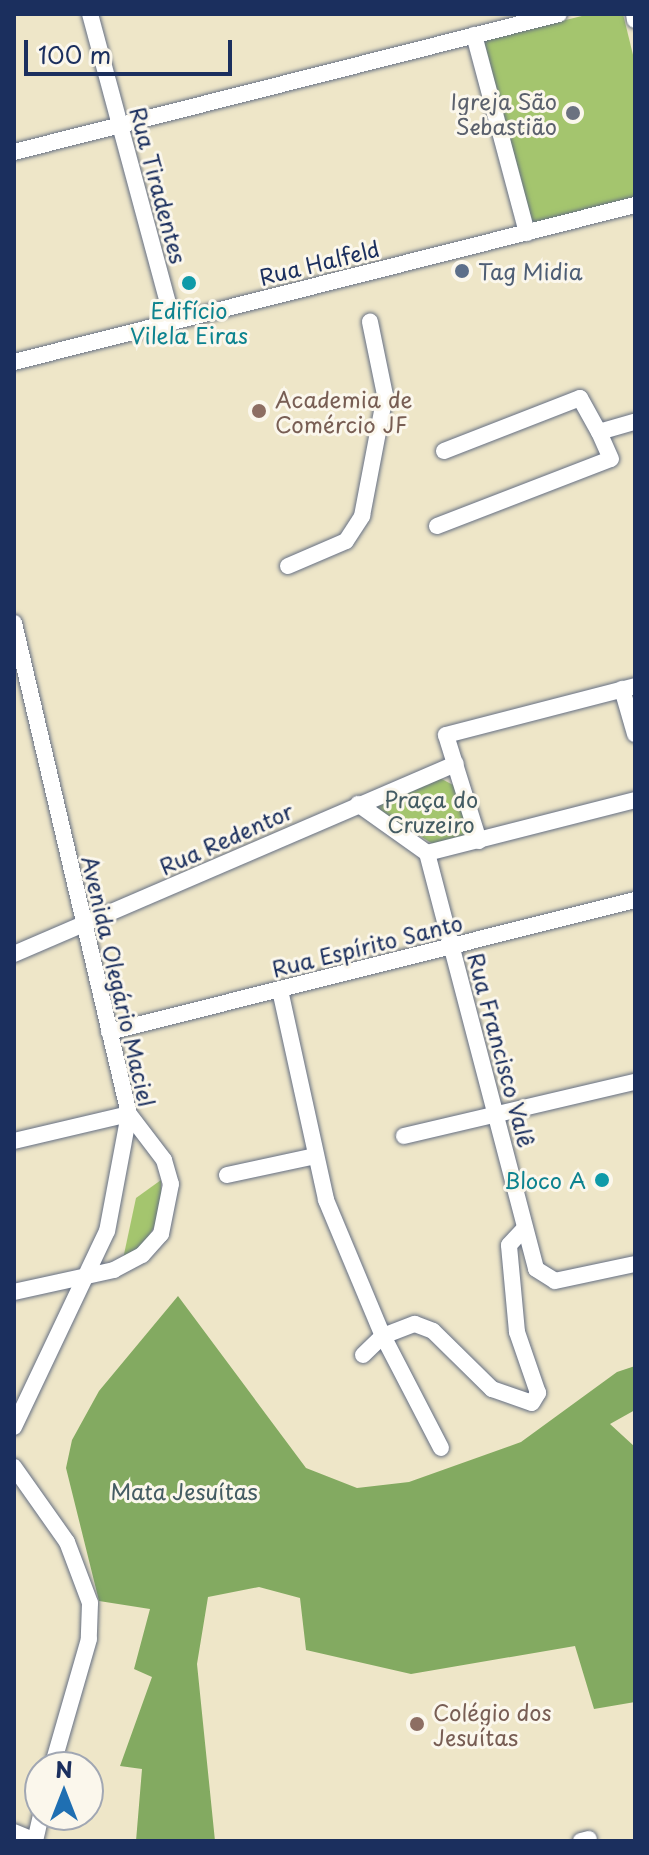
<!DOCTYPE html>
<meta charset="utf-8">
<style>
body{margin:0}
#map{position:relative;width:649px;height:1855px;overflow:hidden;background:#eee6c8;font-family:"Playpen Sans",sans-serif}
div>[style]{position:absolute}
.green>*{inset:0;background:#a4c56e}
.forest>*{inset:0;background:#83aa61}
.roads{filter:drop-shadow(0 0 2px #656f83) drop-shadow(0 0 2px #656f83)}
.minor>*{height:16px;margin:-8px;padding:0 8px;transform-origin:8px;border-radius:8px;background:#fff}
.dots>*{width:22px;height:22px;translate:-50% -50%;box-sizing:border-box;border:4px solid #fbf7ec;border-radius:50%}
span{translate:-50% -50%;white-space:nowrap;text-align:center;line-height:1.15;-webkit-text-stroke:6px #fbf7ec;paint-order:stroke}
.worship-label{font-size:22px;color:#5b616d}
.right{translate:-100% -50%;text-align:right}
.street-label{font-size:22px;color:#1b2f5e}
.service-label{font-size:22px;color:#4e5e75}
.left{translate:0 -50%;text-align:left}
.culture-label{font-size:22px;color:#0d838f}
.education-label{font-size:22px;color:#785e54}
.park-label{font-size:22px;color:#445c63}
.frame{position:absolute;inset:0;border:16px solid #1b2f5e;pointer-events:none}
.north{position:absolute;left:24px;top:1751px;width:80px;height:80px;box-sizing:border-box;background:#fbf7ec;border:2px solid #a1a7b3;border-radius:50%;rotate:0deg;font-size:22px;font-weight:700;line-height:32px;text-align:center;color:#1b2f5e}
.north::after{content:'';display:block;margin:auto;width:28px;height:36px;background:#1f6fb2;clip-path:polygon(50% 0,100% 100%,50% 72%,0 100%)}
.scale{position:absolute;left:24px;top:40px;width:208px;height:36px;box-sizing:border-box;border:4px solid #1b2f5e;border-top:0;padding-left:10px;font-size:24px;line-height:28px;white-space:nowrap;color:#1b2f5e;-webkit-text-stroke:6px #fbf7ec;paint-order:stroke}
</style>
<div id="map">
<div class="green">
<i style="clip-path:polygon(590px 14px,623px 14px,635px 63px,635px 202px,529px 229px,481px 41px)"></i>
<i style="clip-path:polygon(436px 776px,455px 786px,470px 834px,433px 844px,368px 804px)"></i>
<i style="clip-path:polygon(161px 1180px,161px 1215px,143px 1246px,123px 1259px,136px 1198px)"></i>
</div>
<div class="forest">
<i style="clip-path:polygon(178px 1296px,306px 1468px,357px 1488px,409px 1482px,521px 1442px,617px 1372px,635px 1366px,635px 1410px,610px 1424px,635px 1447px,635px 1702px,594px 1709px,575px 1646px,411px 1674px,306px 1650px,300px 1598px,259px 1587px,208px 1597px,197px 1664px,215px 1841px,136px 1841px,142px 1769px,120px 1766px,152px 1677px,134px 1669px,150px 1609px,99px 1601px,66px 1468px,72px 1440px,99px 1391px)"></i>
</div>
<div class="roads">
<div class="minor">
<i style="left:90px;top:14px;width:319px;rotate:74.9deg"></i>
<i style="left:634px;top:14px;width:6px;rotate:81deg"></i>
<i style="left:474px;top:35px;width:205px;rotate:75deg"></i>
<i style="left:14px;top:152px;width:562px;rotate:-14.21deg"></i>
<i style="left:14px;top:362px;width:641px;rotate:-14.19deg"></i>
<i style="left:444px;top:451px;width:146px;rotate:-21.3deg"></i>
<i style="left:580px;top:398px;width:39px;rotate:61deg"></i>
<i style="left:437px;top:526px;width:186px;rotate:-21.1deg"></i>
<i style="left:611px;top:459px;width:30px;rotate:-114deg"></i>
<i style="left:599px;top:432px;width:37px;rotate:-16deg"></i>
<i style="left:288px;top:566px;width:63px;rotate:-23.3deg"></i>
<i style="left:346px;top:541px;width:30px;rotate:-57deg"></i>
<i style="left:362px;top:516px;width:123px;rotate:-79.2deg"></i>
<i style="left:385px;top:395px;width:75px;rotate:-101.6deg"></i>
<i style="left:14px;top:623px;width:504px;rotate:76.82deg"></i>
<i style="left:129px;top:1114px;width:119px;rotate:100.6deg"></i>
<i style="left:107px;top:1231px;width:217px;rotate:115.4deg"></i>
<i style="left:622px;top:689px;width:47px;rotate:73.9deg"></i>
<i style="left:358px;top:804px;width:85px;rotate:35.4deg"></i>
<i style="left:427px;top:853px;width:430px;rotate:75.3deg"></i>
<i style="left:536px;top:1269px;width:22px;rotate:32deg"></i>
<i style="left:555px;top:1281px;width:82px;rotate:-12deg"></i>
<i style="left:479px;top:841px;width:111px;rotate:-107.3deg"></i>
<i style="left:446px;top:735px;width:195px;rotate:-14.5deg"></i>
<i style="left:427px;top:853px;width:215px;rotate:-14.3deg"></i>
<i style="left:14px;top:954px;width:481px;rotate:-23.3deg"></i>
<i style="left:280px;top:990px;width:215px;rotate:77.6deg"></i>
<i style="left:326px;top:1200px;width:147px;rotate:67.3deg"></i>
<i style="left:383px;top:1336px;width:126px;rotate:62.6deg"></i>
<i style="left:109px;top:1032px;width:542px;rotate:-14.09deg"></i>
<i style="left:404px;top:1136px;width:237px;rotate:-13.2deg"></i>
<i style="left:14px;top:1141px;width:118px;rotate:-13.2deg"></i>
<i style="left:129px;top:1114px;width:58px;rotate:52.7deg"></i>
<i style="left:164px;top:1160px;width:25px;rotate:74deg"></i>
<i style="left:171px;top:1184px;width:51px;rotate:101.3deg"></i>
<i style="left:161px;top:1234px;width:28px;rotate:132deg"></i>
<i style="left:142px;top:1255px;width:32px;rotate:152deg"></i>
<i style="left:114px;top:1270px;width:102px;rotate:167.6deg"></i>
<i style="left:227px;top:1175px;width:91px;rotate:-12.1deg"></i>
<i style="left:363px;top:1355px;width:28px;rotate:-44deg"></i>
<i style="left:383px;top:1336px;width:34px;rotate:-21deg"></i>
<i style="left:415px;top:1324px;width:19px;rotate:21deg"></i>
<i style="left:433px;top:1331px;width:83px;rotate:44.5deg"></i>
<i style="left:492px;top:1389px;width:42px;rotate:19.3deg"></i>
<i style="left:532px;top:1403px;width:12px;rotate:-59deg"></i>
<i style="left:538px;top:1393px;width:65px;rotate:-109deg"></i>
<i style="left:517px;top:1332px;width:87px;rotate:-95.3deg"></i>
<i style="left:509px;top:1245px;width:23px;rotate:-47deg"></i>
<i style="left:14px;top:1467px;width:92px;rotate:54.8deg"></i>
<i style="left:67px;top:1542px;width:65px;rotate:69.3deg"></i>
<i style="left:90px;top:1603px;width:36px;rotate:92deg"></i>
<i style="left:89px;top:1639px;width:133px;rotate:106.1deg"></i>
<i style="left:14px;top:1832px;width:23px;rotate:23deg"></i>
<i style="left:35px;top:1841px;width:27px;rotate:-77deg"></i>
<i style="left:581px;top:1841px;width:8px;rotate:-14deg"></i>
</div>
</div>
<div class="dots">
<i style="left:573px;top:113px;background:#6b7280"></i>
<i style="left:462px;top:271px;background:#5c6f8a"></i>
<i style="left:189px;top:283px;background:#0f9aa8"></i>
<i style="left:259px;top:411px;background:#8d6e63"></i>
<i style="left:602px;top:1180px;background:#0f9aa8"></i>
<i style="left:417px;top:1724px;background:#8d6e63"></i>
</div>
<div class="worship-label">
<span class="right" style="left:557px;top:113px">Igreja São<br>Sebastião</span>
</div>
<div class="street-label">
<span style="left:159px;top:185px;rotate:75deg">Rua Tiradentes</span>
<span style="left:319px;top:262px;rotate:-14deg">Rua Halfeld</span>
<span style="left:226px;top:838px;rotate:-24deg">Rua Redentor</span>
<span style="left:367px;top:945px;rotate:-14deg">Rua Espírito Santo</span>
<span style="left:119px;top:981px;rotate:77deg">Avenida Olegário Maciel</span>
<span style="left:502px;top:1050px;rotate:75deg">Rua Francisco Valê</span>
</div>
<div class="service-label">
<span class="left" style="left:478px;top:271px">Tag Midia</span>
</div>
<div class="culture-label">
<span style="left:189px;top:322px">Edifício<br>Vilela Eiras</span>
<span class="right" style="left:586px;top:1180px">Bloco A</span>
</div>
<div class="education-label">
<span class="left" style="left:275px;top:411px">Academia de<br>Comércio JF</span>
<span class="left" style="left:433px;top:1724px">Colégio dos<br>Jesuítas</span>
</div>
<div class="park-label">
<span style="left:431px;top:811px">Praça do<br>Cruzeiro</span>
<span style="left:184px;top:1491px">Mata Jesuítas</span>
</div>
<div class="frame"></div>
<div class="north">N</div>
<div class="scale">100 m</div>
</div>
